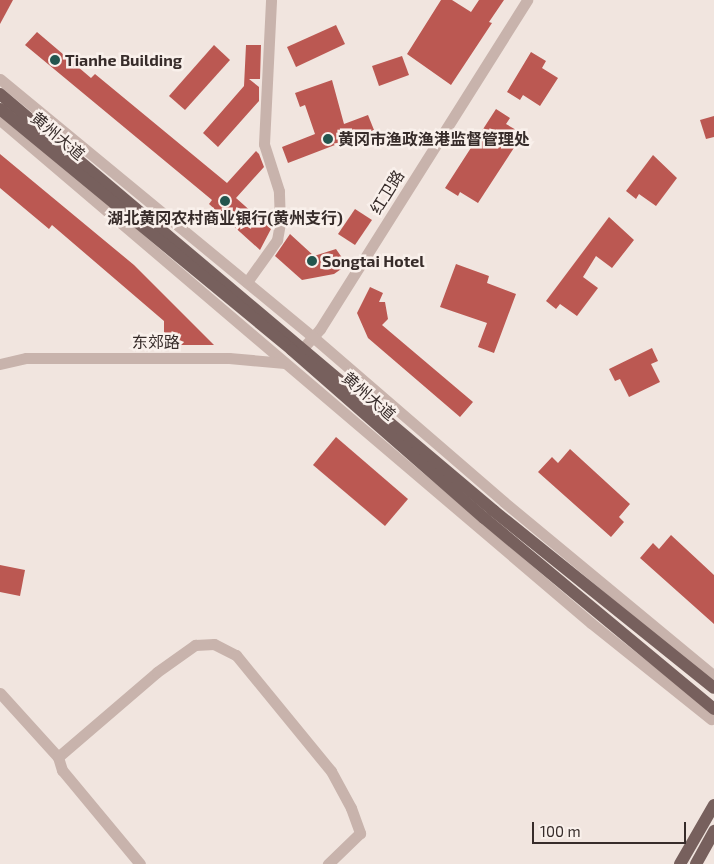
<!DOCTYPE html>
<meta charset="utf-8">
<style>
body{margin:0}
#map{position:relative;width:714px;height:864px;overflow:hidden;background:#f1e5df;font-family:"Exo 2","Noto Sans SC",sans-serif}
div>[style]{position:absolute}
.building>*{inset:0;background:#bb5852}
.minor>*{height:11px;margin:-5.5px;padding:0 5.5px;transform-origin:5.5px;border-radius:5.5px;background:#c8b3ac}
.major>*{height:12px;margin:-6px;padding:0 6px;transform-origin:6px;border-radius:6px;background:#77605d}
.dots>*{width:14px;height:14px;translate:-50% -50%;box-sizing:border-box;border:2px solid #f9f0eb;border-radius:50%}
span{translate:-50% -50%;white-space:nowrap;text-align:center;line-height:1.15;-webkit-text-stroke:5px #f9f0eb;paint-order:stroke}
.poi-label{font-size:16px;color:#372c2a;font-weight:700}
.left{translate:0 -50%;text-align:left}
.street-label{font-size:16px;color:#372c2a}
.scale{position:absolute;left:532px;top:822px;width:154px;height:22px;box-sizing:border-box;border:2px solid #372c2a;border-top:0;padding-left:6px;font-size:15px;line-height:18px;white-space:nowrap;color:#372c2a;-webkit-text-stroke:4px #f9f0eb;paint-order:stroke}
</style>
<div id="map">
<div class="building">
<i style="clip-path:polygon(0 0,13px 0,0 24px)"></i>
<i style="clip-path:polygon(441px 0,452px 0,471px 12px,479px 0,504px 0,489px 22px,492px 23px,451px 85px,407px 54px)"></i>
<i style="clip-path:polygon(336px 25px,345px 44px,296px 67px,287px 47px)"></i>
<i style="clip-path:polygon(37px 32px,91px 78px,95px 74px,227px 183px,256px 151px,259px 154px,264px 167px,236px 198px,271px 229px,260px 250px,209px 204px,212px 200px,25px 45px)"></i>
<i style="clip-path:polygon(214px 45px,230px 60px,185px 110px,169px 96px)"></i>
<i style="clip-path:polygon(246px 45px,261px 45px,260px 79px,249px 79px,259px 87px,259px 101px,218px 147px,203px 133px,244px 86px)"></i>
<i style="clip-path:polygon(531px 52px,546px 61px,542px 68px,558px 78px,540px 106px,523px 95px,520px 100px,507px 92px)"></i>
<i style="clip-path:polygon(402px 56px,409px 75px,379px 86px,372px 66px)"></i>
<i style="clip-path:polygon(332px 80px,344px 124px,368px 115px,374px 130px,288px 163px,282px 147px,315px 134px,305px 105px,300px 107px,295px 93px)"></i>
<i style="clip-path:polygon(496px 109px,510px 118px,506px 124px,523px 134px,478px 203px,460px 192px,458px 196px,445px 188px)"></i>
<i style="clip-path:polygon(714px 116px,714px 137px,706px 139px,700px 120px)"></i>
<i style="clip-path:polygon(0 154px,134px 265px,214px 345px,164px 345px,164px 321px,52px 225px,49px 229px,0 188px)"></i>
<i style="clip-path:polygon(653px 155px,677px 178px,656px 206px,639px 194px,636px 199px,626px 191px)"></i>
<i style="clip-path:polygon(355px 209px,372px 220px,355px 245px,338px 234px)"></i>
<i style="clip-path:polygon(609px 217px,634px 240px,612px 268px,596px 256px,583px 277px,598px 288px,577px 316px,560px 304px,556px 309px,546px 301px)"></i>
<i style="clip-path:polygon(290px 234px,314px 256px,336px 249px,347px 265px,334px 274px,302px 280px,275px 256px)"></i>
<i style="clip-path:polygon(456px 264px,489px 276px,487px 283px,516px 294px,494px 353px,478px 347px,487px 323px,440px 307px)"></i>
<i style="clip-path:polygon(370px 287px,383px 293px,379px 302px,385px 302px,388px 319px,382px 325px,473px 402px,460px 417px,368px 338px,357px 313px)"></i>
<i style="clip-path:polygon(652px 348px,658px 361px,651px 364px,660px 382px,629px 397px,620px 379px,615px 381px,609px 369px)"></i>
<i style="clip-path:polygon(336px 437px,408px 499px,385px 526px,313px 465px)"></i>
<i style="clip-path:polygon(570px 449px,630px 504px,619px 517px,624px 522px,611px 537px,538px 472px,552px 457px,558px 463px)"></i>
<i style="clip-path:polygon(671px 535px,714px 575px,714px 624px,640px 558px,653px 543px,659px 549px)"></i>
<i style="clip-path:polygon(0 565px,25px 570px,20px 596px,0 592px)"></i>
</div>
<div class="minor">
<i style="left:0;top:79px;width:406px;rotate:39.5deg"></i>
<i style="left:313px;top:337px;width:252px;rotate:40.8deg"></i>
<i style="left:504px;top:502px;width:273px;rotate:39.6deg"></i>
<i style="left:0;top:120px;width:776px;rotate:40.4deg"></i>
<i style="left:591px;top:623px;width:154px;rotate:38.7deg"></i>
<i style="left:247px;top:282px;width:52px;rotate:-54.5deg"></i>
<i style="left:277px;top:240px;width:17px;rotate:-80deg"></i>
<i style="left:280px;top:223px;width:32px;rotate:-92deg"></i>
<i style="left:279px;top:191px;width:49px;rotate:-107.7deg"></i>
<i style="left:264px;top:144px;width:144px;rotate:-87.2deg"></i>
<i style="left:303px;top:348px;width:25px;rotate:-48deg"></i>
<i style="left:320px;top:329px;width:389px;rotate:-57.8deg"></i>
<i style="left:0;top:364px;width:27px;rotate:-13deg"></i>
<i style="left:26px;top:358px;width:203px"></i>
<i style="left:229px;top:358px;width:56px;rotate:5.1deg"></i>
<i style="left:0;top:693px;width:86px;rotate:47.8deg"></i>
<i style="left:58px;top:757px;width:14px;rotate:73deg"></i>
<i style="left:62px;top:770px;width:122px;rotate:50.3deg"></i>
<i style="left:58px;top:757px;width:130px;rotate:-40.6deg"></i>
<i style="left:157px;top:672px;width:47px;rotate:-35.4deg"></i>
<i style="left:195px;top:645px;width:19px;rotate:-3deg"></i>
<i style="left:214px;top:644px;width:25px;rotate:27deg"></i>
<i style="left:236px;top:655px;width:150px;rotate:50.7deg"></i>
<i style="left:331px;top:771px;width:42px;rotate:61.6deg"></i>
<i style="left:351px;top:808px;width:27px;rotate:70deg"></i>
<i style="left:360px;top:833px;width:45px;rotate:135.9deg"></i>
</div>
<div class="major">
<i style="left:0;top:94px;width:646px;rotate:40.17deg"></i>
<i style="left:494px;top:511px;width:282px;rotate:38.8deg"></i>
<i style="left:0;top:109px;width:379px;rotate:39.5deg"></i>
<i style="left:292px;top:350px;width:255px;rotate:41.2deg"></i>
<i style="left:484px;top:518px;width:299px;rotate:39.7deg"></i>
<i style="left:680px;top:864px;width:68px;rotate:-60deg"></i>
<i style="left:696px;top:864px;width:38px;rotate:-61deg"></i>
</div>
<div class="dots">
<i style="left:55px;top:60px;background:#23554e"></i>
<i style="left:328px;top:139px;background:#23554e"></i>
<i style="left:225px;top:201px;background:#23554e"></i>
<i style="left:312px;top:261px;background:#23554e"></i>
</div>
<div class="poi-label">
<span class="left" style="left:65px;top:60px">Tianhe Building</span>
<span class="left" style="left:338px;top:139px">黄冈市渔政渔港监督管理处</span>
<span style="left:225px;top:218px">湖北黄冈农村商业银行(黄州支行)</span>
<span class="left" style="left:322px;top:261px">Songtai Hotel</span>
</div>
<div class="street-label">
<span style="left:58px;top:136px;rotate:40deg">黄州大道</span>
<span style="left:387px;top:192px;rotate:-58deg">红卫路</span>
<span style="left:156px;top:342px">东郊路</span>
<span style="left:369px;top:396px;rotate:41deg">黄州大道</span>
</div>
<div class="scale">100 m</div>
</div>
